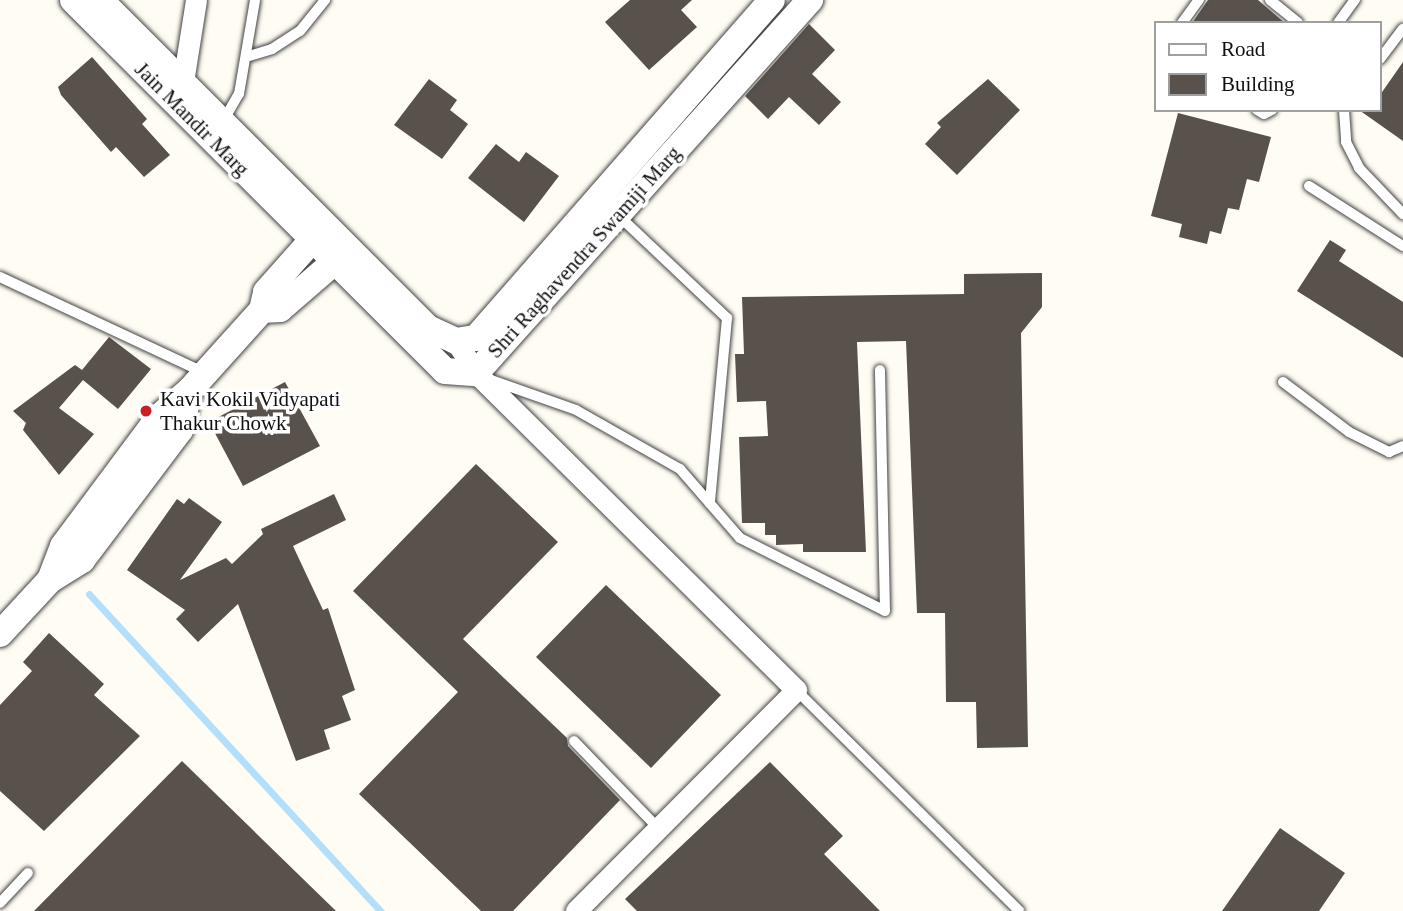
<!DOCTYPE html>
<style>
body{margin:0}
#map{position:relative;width:1403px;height:911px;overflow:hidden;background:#fffdf3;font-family:"Times New Roman",serif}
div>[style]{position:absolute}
.stream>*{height:7px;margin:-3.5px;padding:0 3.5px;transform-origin:3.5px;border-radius:3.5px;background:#b4dffa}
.building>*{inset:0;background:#59514b}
.roads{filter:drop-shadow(0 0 2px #434343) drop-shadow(0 0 2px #434343)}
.service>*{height:10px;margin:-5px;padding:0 5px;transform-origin:5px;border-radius:5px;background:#fff}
.minor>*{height:21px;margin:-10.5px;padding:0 10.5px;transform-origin:10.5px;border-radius:10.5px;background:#fff}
.tertiary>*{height:26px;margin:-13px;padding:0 13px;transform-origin:13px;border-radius:13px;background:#fff}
.dots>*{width:19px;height:19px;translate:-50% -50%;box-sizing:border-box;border:4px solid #fff;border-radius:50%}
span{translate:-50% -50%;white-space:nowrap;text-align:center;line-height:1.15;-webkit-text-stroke:7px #fff;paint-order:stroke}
.street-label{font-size:21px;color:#101010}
.poi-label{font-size:21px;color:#101010}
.left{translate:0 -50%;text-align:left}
.legend{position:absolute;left:1154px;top:21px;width:228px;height:91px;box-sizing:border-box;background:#fff;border:2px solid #9f9f9f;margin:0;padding:9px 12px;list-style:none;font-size:21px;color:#101010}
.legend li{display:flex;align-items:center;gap:14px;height:35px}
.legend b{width:35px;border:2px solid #9f9f9f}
</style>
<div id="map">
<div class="stream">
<i style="left:89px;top:594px;width:431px;rotate:47.4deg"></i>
</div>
<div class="building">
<i style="clip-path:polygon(630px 0,692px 0,681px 10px,697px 27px,649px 70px,605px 22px)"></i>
<i style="clip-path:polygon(1208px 0,1258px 0,1285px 23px,1192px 23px)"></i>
<i style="clip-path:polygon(809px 24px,835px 50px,812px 74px,841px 102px,819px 125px,789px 97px,768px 119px,745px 96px)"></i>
<i style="clip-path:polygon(92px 57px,147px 119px,142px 124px,170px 155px,144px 177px,116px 147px,111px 152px,61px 95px,58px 87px)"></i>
<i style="clip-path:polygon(1403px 62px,1403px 141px,1359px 110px,1380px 110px,1380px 95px)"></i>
<i style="clip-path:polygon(429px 79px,457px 100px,450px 110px,468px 124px,442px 159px,394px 125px)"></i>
<i style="clip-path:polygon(988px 79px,1020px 110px,957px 175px,925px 144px,941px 127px,937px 123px)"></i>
<i style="clip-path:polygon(1178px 113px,1271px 137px,1259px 182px,1247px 179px,1239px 210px,1228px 208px,1221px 234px,1210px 231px,1207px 244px,1179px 237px,1182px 224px,1151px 216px)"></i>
<i style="clip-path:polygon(496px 144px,519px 162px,526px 152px,559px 176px,524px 222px,468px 178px)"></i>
<i style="clip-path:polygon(1330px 240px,1346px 250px,1339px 261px,1403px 302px,1403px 358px,1297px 291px)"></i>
<i style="clip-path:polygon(1042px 273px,1042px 307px,1021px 333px,1028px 747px,977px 748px,976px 702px,946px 702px,945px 613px,917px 613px,906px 341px,857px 342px,866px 552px,803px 552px,803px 544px,776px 545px,776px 535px,765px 535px,765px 523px,742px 523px,739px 437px,768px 436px,766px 401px,737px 402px,735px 354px,744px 354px,742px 297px,964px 294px,964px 274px)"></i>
<i style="clip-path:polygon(109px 337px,151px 369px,118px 409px,83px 380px,59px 408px,94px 434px,59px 475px,23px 430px,26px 423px,13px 411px,75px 365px,82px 370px)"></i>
<i style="clip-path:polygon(285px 382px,320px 446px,243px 486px,209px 422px)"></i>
<i style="clip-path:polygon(476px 464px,558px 542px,463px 639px,567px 738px,568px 746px,620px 800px,513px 911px,481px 911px,359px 794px,458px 692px,353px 591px)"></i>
<i style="clip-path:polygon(334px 494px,346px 520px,293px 546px,323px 610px,328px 608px,355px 690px,342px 696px,351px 720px,324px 730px,330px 749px,296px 761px,238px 604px,198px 642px,176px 619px,185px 610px,127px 570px,177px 499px,184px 504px,189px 498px,222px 522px,180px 580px,226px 558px,232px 564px,263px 534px,261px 529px)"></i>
<i style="clip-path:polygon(606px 585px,721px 695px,651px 768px,536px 657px)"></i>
<i style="clip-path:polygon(49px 633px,104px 684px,94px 695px,140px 736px,44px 831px,0 791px,0 705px,32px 671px,23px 662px)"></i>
<i style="clip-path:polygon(182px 761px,336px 911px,34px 911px)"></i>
<i style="clip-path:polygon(770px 762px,843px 836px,824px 854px,880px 911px,637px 911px,625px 899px)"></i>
<i style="clip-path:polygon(1280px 828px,1345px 873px,1319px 911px,1222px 911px)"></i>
</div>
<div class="roads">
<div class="service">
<i style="left:1270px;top:0;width:36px;rotate:39deg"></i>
<i style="left:1182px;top:23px;width:29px;rotate:-54deg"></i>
<i style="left:1338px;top:23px;width:29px;rotate:-54deg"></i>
<i style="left:246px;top:57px;width:27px;rotate:-17deg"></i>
<i style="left:272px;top:49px;width:33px;rotate:-33deg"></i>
<i style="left:300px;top:31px;width:40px;rotate:-51deg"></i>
<i style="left:1380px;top:59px;width:38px;rotate:-53deg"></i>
<i style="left:1257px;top:110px;width:8px;rotate:30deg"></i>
<i style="left:1264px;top:114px;width:9px;rotate:-27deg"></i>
<i style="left:1344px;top:110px;width:32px;rotate:86deg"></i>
<i style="left:1346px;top:142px;width:29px;rotate:63deg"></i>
<i style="left:1359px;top:168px;width:64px;rotate:46.3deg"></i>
<i style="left:222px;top:123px;width:34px;rotate:-60deg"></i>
<i style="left:239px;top:94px;width:95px;rotate:-80.3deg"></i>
<i style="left:1309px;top:186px;width:112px;rotate:32.6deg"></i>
<i style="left:618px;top:215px;width:150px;rotate:43.4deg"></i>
<i style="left:727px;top:318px;width:186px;rotate:95.3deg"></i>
<i style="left:0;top:277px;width:224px;rotate:25.1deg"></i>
<i style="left:491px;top:380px;width:90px;rotate:19.4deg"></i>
<i style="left:576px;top:410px;width:120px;rotate:29.6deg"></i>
<i style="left:680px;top:469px;width:91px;rotate:49deg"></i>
<i style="left:740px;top:538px;width:162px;rotate:26.7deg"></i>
<i style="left:885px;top:611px;width:241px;rotate:-91.2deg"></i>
<i style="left:1283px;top:382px;width:83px;rotate:37.1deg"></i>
<i style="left:1349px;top:432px;width:45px;rotate:26.6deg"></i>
<i style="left:1389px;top:452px;width:15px;rotate:-23deg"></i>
<i style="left:796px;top:690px;width:314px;rotate:44.7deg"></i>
<i style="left:574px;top:741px;width:121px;rotate:46deg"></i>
<i style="left:0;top:903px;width:41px;rotate:-47deg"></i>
</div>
<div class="minor">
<i style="left:183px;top:82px;width:83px;rotate:-81deg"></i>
<i style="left:456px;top:341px;width:38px;rotate:58deg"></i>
<i style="left:476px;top:373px;width:450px;rotate:44.7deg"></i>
<i style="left:796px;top:690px;width:312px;rotate:134.9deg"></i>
</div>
<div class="tertiary">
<i style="left:73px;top:0;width:525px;rotate:44.92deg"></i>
<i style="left:445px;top:371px;width:31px;rotate:4deg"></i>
<i style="left:476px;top:373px;width:501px;rotate:-48.16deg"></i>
<i style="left:100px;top:0;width:464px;rotate:45deg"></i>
<i style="left:428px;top:328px;width:31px;rotate:25deg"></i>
<i style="left:456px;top:341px;width:20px;rotate:-9deg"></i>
<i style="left:476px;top:338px;width:449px;rotate:-48.8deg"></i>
<i style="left:262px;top:310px;width:18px;rotate:-3deg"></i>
<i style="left:280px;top:309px;width:89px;rotate:-40.9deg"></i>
<i style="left:50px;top:580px;width:36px;rotate:-69deg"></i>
<i style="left:63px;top:546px;width:162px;rotate:-53.3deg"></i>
<i style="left:160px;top:416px;width:40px;rotate:-41deg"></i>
<i style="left:190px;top:390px;width:108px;rotate:-48deg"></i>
<i style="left:262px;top:310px;width:18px;rotate:-77deg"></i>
<i style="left:266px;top:292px;width:84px;rotate:-48.4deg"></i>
<i style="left:0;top:634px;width:74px;rotate:-47.2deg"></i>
<i style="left:50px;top:580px;width:38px;rotate:-32deg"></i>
<i style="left:82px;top:560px;width:163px;rotate:-53deg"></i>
<i style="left:180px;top:430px;width:41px;rotate:-76deg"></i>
</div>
</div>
<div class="dots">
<i style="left:146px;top:411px;background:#c91f25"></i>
</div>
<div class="street-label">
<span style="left:192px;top:119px;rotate:45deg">Jain Mandir Marg</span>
<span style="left:584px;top:252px;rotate:-48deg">Shri Raghavendra Swamiji Marg</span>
</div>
<div class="poi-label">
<span class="left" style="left:160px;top:411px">Kavi Kokil Vidyapati<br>Thakur Chowk</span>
</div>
<ul class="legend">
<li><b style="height:9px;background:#fff"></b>Road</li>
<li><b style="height:19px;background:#59514b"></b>Building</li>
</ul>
</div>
